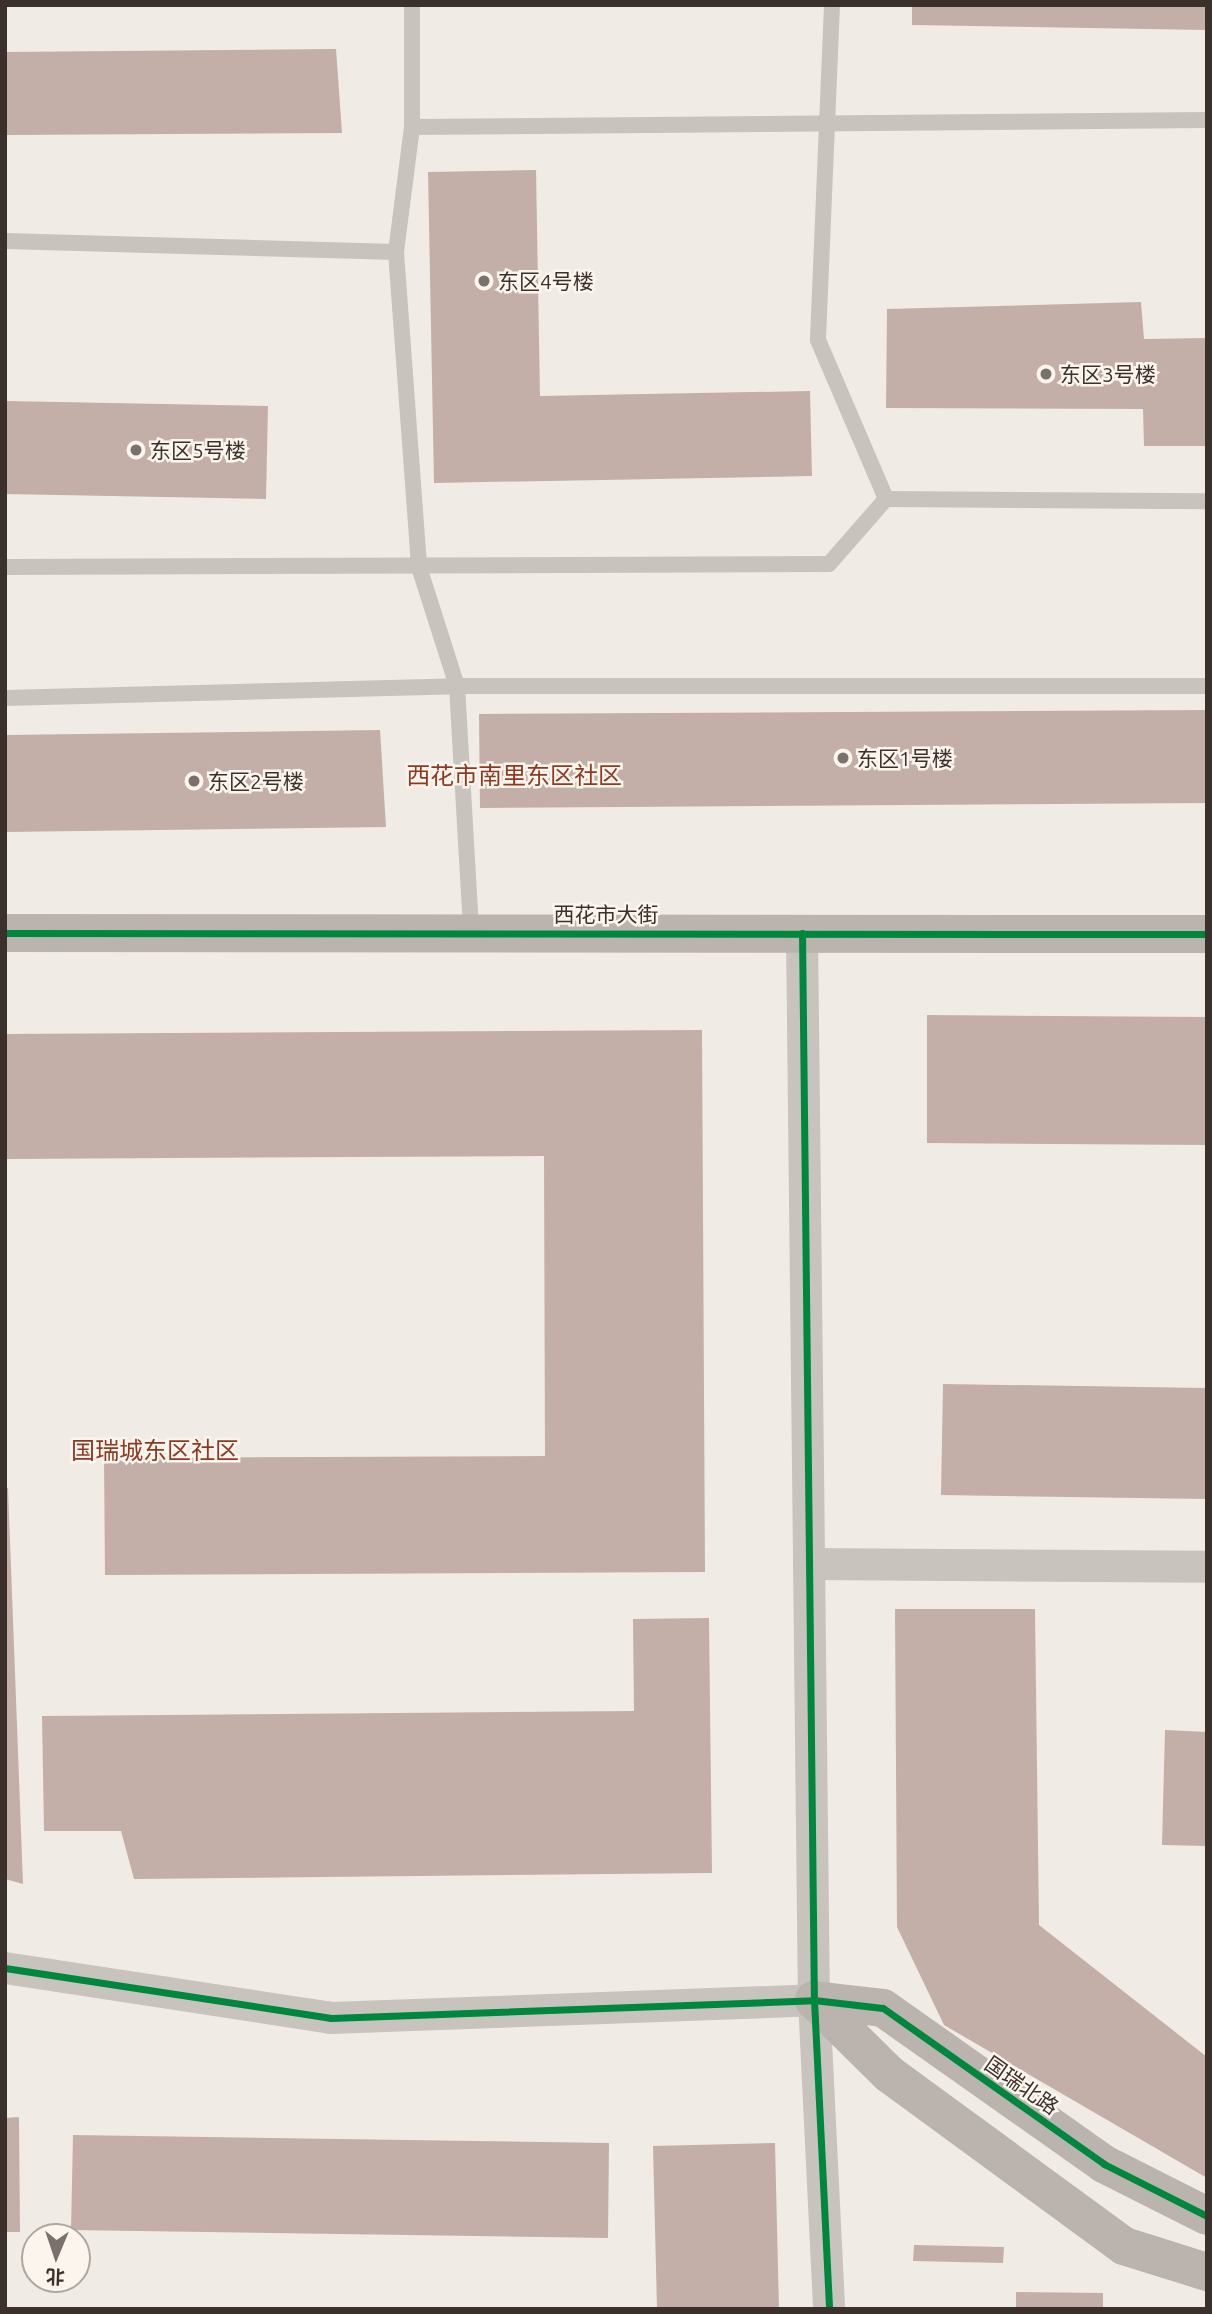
<!DOCTYPE html>
<meta charset="utf-8">
<style>
body{margin:0}
#map{position:relative;width:1212px;height:2314px;overflow:hidden;background:#f0ebe5;font-family:Ubuntu,"Noto Sans SC",sans-serif}
div>[style]{position:absolute}
.building>*{inset:0;background:#c3afa7}
.lane>*{height:16px;margin:-8px;padding:0 8px;transform-origin:8px;border-radius:8px;background:#c9c3be}
.street>*{height:32px;margin:-16px;padding:0 16px;transform-origin:16px;border-radius:16px;background:#c9c3be}
.secondary>*{height:38px;margin:-19px;padding:0 19px;transform-origin:19px;border-radius:19px;background:#bab3ae}
.cycleway>*{height:7px;margin:-3.5px;padding:0 3.5px;transform-origin:3.5px;border-radius:3.5px;background:#00873e}
.dots>*{width:19px;height:19px;translate:-50% -50%;box-sizing:border-box;border:4px solid #fbf5ee;border-radius:50%}
span{translate:-50% -50%;white-space:nowrap;text-align:center;line-height:1.15;-webkit-text-stroke:5px #fbf5ee;paint-order:stroke}
.poi-label{font-size:21px;color:#3b302b}
.left{translate:0 -50%;text-align:left}
.street-label{font-size:21px;color:#3b302b}
.quarter-label{font-size:24px;color:#8c3b22}
.frame{position:absolute;inset:0;border:7px solid #3b302b;pointer-events:none}
.north{position:absolute;left:21px;top:2223px;width:70px;height:70px;box-sizing:border-box;background:#fbf5ee;border:2px solid #aea6a0;border-radius:50%;rotate:182deg;font-size:19px;font-weight:700;line-height:28px;text-align:center;color:#3b302b}
.north::after{content:'';display:block;margin:auto;width:24px;height:32px;background:#7a716c;clip-path:polygon(50% 0,100% 100%,50% 72%,0 100%)}
</style>
<div id="map">
<div class="building">
<i style="clip-path:polygon(912px 5px,1207px 5px,1207px 30px,912px 25px)"></i>
<i style="clip-path:polygon(336px 49px,342px 133px,5px 135px,5px 52px)"></i>
<i style="clip-path:polygon(536px 170px,540px 396px,810px 391px,812px 476px,434px 483px,428px 172px)"></i>
<i style="clip-path:polygon(1141px 302px,1144px 339px,1207px 338px,1207px 446px,1144px 446px,1143px 409px,886px 408px,887px 309px)"></i>
<i style="clip-path:polygon(5px 401px,268px 406px,266px 499px,5px 494px)"></i>
<i style="clip-path:polygon(1207px 710px,1207px 803px,480px 808px,479px 714px)"></i>
<i style="clip-path:polygon(380px 730px,386px 827px,5px 832px,5px 735px)"></i>
<i style="clip-path:polygon(927px 1015px,1207px 1017px,1207px 1145px,927px 1143px)"></i>
<i style="clip-path:polygon(702px 1030px,705px 1572px,105px 1575px,104px 1458px,545px 1456px,544px 1156px,7px 1159px,6px 1034px)"></i>
<i style="clip-path:polygon(943px 1384px,1207px 1388px,1207px 1499px,941px 1495px)"></i>
<i style="clip-path:polygon(5px 1488px,8px 1488px,23px 1884px,5px 1879px)"></i>
<i style="clip-path:polygon(895px 1609px,1035px 1609px,1039px 1925px,1207px 2057px,1207px 2178px,944px 2025px,897px 1927px)"></i>
<i style="clip-path:polygon(709px 1618px,712px 1873px,134px 1879px,121px 1831px,44px 1831px,42px 1716px,634px 1711px,633px 1619px)"></i>
<i style="clip-path:polygon(1165px 1730px,1207px 1732px,1207px 1846px,1162px 1845px)"></i>
<i style="clip-path:polygon(19px 2117px,20px 2232px,5px 2232px,5px 2118px)"></i>
<i style="clip-path:polygon(73px 2135px,609px 2143px,608px 2238px,71px 2230px)"></i>
<i style="clip-path:polygon(775px 2143px,779px 2309px,657px 2309px,653px 2146px)"></i>
<i style="clip-path:polygon(914px 2245px,1004px 2247px,1003px 2263px,913px 2261px)"></i>
<i style="clip-path:polygon(1016px 2292px,1103px 2293px,1103px 2309px,1016px 2309px)"></i>
</div>
<div class="lane">
<i style="left:412px;top:5px;width:122px;rotate:90deg"></i>
<i style="left:412px;top:127px;width:126px;rotate:97.3deg"></i>
<i style="left:396px;top:252px;width:316px;rotate:85.8deg"></i>
<i style="left:419px;top:567px;width:125px;rotate:72.3deg"></i>
<i style="left:457px;top:686px;width:244px;rotate:86.7deg"></i>
<i style="left:832px;top:5px;width:335px;rotate:92.4deg"></i>
<i style="left:818px;top:340px;width:173px;rotate:66.8deg"></i>
<i style="left:412px;top:127px;width:795px;rotate:-0.5deg"></i>
<i style="left:5px;top:241px;width:391px;rotate:1.6deg"></i>
<i style="left:5px;top:567px;width:824px;rotate:-0.21deg"></i>
<i style="left:829px;top:564px;width:86px;rotate:-48.8deg"></i>
<i style="left:886px;top:499px;width:321px;rotate:0.4deg"></i>
<i style="left:5px;top:698px;width:452px;rotate:-1.5deg"></i>
<i style="left:457px;top:686px;width:750px"></i>
</div>
<div class="street">
<i style="left:802px;top:933px;width:1067px;rotate:89.36deg"></i>
<i style="left:814px;top:2000px;width:309px;rotate:87.2deg"></i>
<i style="left:809px;top:1564px;width:398px;rotate:0.4deg"></i>
<i style="left:5px;top:1968px;width:330px;rotate:8.7deg"></i>
<i style="left:331px;top:2018px;width:483px;rotate:-2.1deg"></i>
</div>
<div class="secondary">
<i style="left:5px;top:933px;width:1202px;rotate:0.05deg"></i>
<i style="left:814px;top:2000px;width:105px;rotate:44.6deg"></i>
<i style="left:889px;top:2074px;width:291px;rotate:36.2deg"></i>
<i style="left:1124px;top:2246px;width:87px;rotate:17.4deg"></i>
<i style="left:814px;top:2000px;width:69px;rotate:6.6deg"></i>
<i style="left:883px;top:2008px;width:271px;rotate:35.2deg"></i>
<i style="left:1104px;top:2164px;width:115px;rotate:26.8deg"></i>
</div>
<div class="cycleway">
<i style="left:5px;top:933px;width:1202px;rotate:0.05deg"></i>
<i style="left:802px;top:933px;width:1067px;rotate:89.36deg"></i>
<i style="left:814px;top:2000px;width:309px;rotate:87.2deg"></i>
<i style="left:5px;top:1968px;width:330px;rotate:8.7deg"></i>
<i style="left:331px;top:2018px;width:483px;rotate:-2.1deg"></i>
<i style="left:814px;top:2000px;width:69px;rotate:6.6deg"></i>
<i style="left:883px;top:2008px;width:271px;rotate:35.2deg"></i>
<i style="left:1104px;top:2164px;width:115px;rotate:26.8deg"></i>
</div>
<div class="dots">
<i style="left:484px;top:281px;background:#7a716c"></i>
<i style="left:1046px;top:374px;background:#7a716c"></i>
<i style="left:136px;top:450px;background:#7a716c"></i>
<i style="left:843px;top:758px;background:#7a716c"></i>
<i style="left:194px;top:781px;background:#7a716c"></i>
</div>
<div class="poi-label">
<span class="left" style="left:498px;top:281px">东区4号楼</span>
<span class="left" style="left:1060px;top:374px">东区3号楼</span>
<span class="left" style="left:150px;top:450px">东区5号楼</span>
<span class="left" style="left:857px;top:758px">东区1号楼</span>
<span class="left" style="left:208px;top:781px">东区2号楼</span>
</div>
<div class="street-label">
<span style="left:606px;top:914px">西花市大街</span>
<span style="left:1022px;top:2085px;rotate:35deg">国瑞北路</span>
</div>
<div class="quarter-label">
<span style="left:514px;top:776px">西花市南里东区社区</span>
<span style="left:155px;top:1451px">国瑞城东区社区</span>
</div>
<div class="frame"></div>
<div class="north">北</div>
</div>
